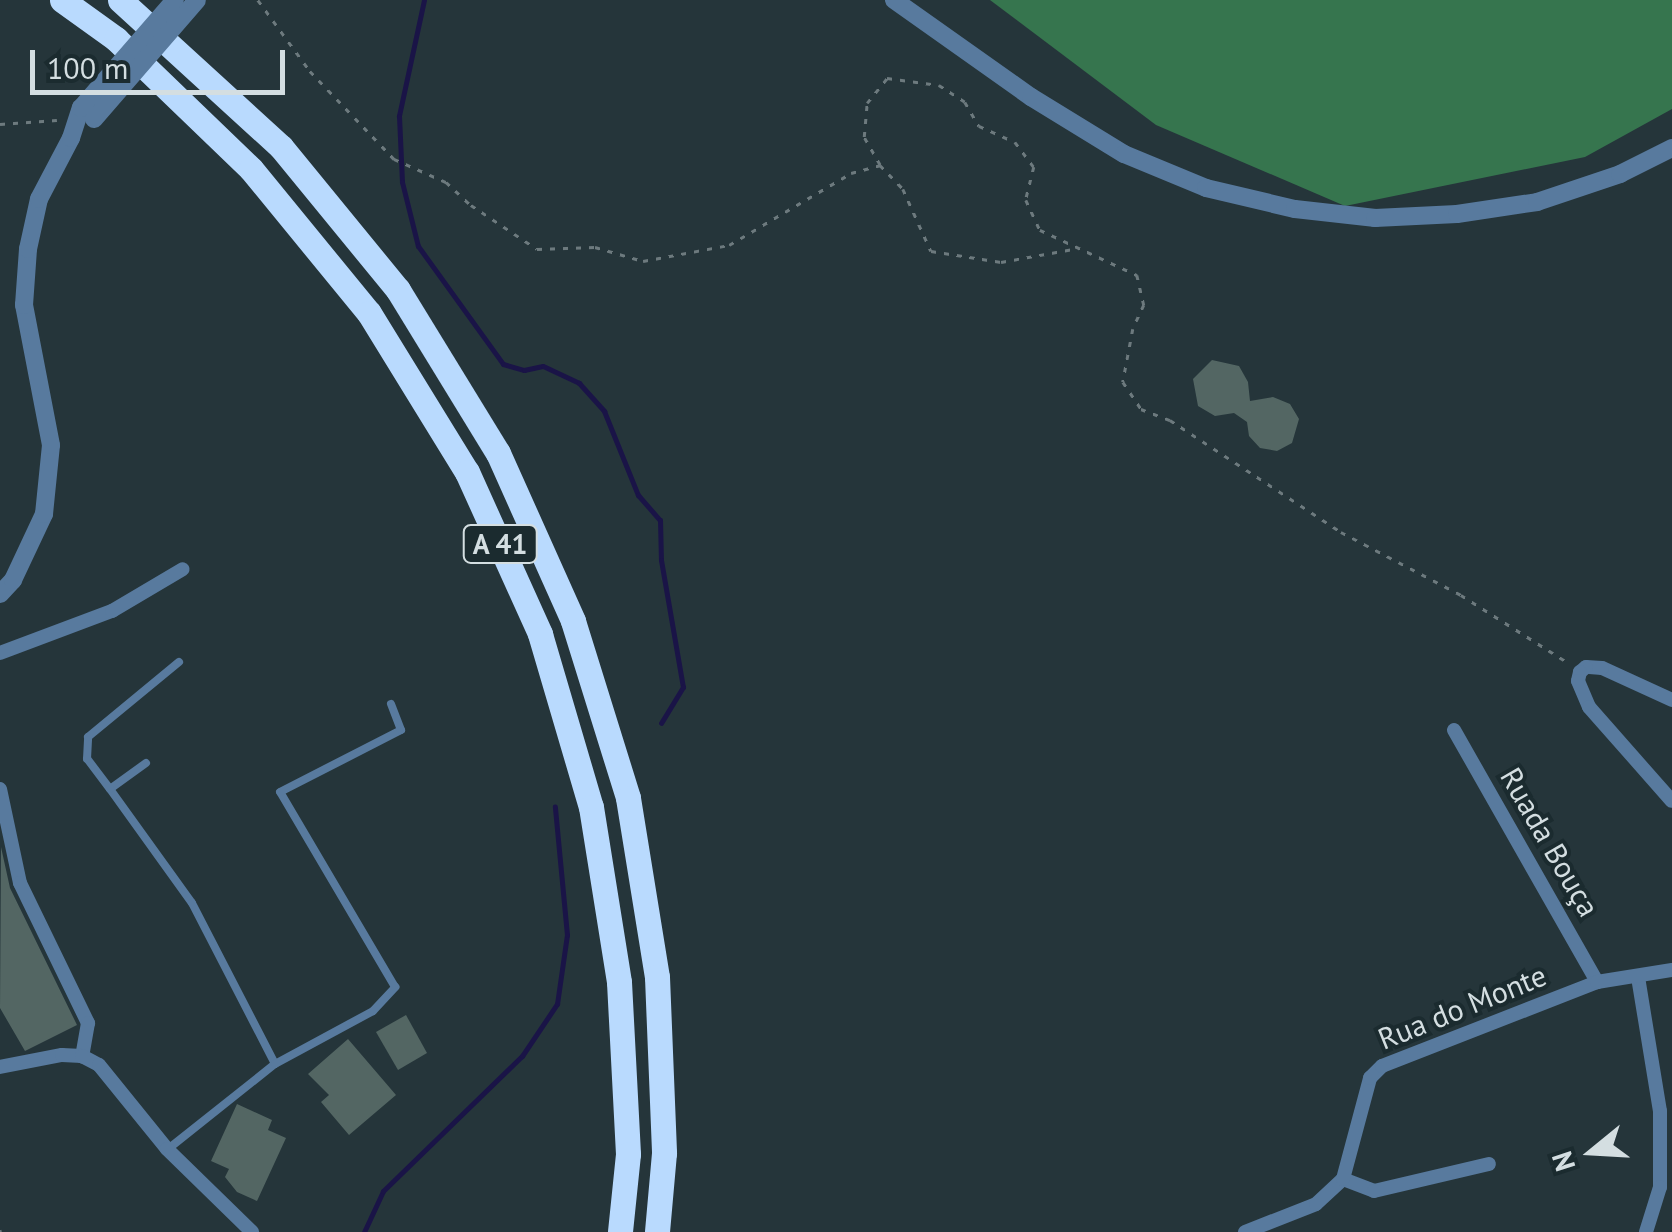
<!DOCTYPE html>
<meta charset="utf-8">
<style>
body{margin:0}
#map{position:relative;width:1672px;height:1232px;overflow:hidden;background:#25353a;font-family:"PT Sans",sans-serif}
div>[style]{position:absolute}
.forest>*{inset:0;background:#36754e}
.stream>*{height:5px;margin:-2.5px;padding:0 2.5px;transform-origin:2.5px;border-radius:2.5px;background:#1a1447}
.building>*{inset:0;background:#536663}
.path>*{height:2.5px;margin-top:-1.25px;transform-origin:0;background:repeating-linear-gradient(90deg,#6d7a7e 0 5px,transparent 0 13px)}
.service>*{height:8px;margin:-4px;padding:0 4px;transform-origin:4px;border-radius:4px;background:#587a9e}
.minor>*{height:14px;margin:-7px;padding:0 7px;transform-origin:7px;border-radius:7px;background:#587a9e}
.tertiary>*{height:18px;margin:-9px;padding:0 9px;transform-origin:9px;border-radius:9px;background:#587a9e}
.motorway>*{height:25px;margin:-12.5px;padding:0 12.5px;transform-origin:12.5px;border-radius:12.5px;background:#b9dafe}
.tertiary-bridge>*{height:18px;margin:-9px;padding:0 9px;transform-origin:9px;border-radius:9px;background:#587a9e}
span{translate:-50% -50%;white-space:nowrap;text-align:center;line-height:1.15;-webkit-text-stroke:8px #1b2b2f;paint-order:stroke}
.shield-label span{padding:2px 8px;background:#1b2b2f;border:2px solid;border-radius:8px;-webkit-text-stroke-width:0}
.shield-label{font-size:28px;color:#d4dee1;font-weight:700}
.street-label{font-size:30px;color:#d4dee1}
.north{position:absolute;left:1542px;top:1102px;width:100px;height:100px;-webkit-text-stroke:8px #1b2b2f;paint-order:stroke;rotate:252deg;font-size:28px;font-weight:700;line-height:40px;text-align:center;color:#d4dee1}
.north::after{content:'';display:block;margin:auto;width:35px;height:45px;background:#d4dee1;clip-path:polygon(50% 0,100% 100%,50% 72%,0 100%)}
.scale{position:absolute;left:30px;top:50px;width:255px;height:45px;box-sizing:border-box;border:5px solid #d4dee1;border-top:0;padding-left:12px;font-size:30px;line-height:35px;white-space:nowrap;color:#d4dee1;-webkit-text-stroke:8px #1b2b2f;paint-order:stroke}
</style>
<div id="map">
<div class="forest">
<i style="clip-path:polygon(990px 0,1672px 0,1672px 109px,1585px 157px,1345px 206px,1156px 125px)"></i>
</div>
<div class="stream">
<i style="left:424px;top:0;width:119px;rotate:102.2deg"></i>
<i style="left:399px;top:116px;width:66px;rotate:87.4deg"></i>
<i style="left:402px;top:182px;width:66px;rotate:76deg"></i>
<i style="left:418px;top:246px;width:145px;rotate:54.2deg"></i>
<i style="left:503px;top:364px;width:22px;rotate:16deg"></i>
<i style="left:524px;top:370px;width:19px;rotate:-12deg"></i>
<i style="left:543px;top:366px;width:40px;rotate:25deg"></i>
<i style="left:579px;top:383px;width:38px;rotate:48deg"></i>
<i style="left:604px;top:411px;width:91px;rotate:68deg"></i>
<i style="left:638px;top:495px;width:33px;rotate:49deg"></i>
<i style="left:660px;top:520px;width:40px;rotate:88.6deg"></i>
<i style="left:661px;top:560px;width:129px;rotate:80.2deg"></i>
<i style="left:683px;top:687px;width:42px;rotate:121.4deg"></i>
<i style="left:364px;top:1232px;width:45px;rotate:-65.1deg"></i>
<i style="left:383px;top:1191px;width:194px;rotate:-44.2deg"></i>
<i style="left:522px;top:1056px;width:63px;rotate:-56.1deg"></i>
<i style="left:557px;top:1004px;width:70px;rotate:-81.8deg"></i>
<i style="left:567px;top:935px;width:129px;rotate:-95.4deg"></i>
</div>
<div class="building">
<i style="clip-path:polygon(1212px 360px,1239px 366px,1248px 382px,1250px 401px,1273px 397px,1290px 404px,1299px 419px,1292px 443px,1277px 451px,1260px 448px,1249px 436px,1247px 422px,1234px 413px,1215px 416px,1198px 406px,1193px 379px)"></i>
<i style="clip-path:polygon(1px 847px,10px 888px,77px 1025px,25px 1051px,0 1008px)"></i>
<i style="clip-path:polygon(406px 1015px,427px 1053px,398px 1070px,376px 1032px)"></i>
<i style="clip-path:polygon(348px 1039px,396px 1095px,349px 1135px,321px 1102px,329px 1095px,308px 1074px)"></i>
<i style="clip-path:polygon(237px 1104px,272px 1120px,268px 1130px,286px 1138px,257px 1201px,237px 1192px,225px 1177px,229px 1169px,211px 1161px)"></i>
</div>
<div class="path">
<i style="left:258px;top:0;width:88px;rotate:53.8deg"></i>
<i style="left:310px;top:71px;width:122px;rotate:46.3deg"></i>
<i style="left:394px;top:159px;width:57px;rotate:23.9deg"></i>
<i style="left:446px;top:182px;width:34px;rotate:43deg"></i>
<i style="left:471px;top:205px;width:79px;rotate:33.7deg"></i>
<i style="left:537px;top:249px;width:58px;rotate:-2deg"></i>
<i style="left:595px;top:247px;width:50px;rotate:16.3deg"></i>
<i style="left:643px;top:261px;width:87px;rotate:-10.5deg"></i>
<i style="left:729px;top:245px;width:142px;rotate:-30.5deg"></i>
<i style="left:851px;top:173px;width:30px;rotate:-15deg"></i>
<i style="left:880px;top:165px;width:33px;rotate:46deg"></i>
<i style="left:903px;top:189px;width:68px;rotate:65.7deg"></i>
<i style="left:931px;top:251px;width:71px;rotate:8.9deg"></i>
<i style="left:1001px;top:262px;width:79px;rotate:-10.2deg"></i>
<i style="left:0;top:124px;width:57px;rotate:-4deg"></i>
<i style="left:880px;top:165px;width:32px;rotate:-120deg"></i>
<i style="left:864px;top:137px;width:34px;rotate:-85deg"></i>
<i style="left:867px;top:103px;width:32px;rotate:-51deg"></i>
<i style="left:887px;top:78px;width:52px;rotate:7.7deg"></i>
<i style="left:939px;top:85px;width:31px;rotate:33deg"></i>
<i style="left:965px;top:102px;width:28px;rotate:60deg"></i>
<i style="left:979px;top:126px;width:39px;rotate:24deg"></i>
<i style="left:1015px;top:142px;width:31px;rotate:53deg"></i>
<i style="left:1034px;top:167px;width:34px;rotate:104deg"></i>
<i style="left:1026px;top:200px;width:33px;rotate:65deg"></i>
<i style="left:1040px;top:230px;width:107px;rotate:24.9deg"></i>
<i style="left:1137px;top:275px;width:31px;rotate:77deg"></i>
<i style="left:1144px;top:305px;width:26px;rotate:115deg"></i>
<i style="left:1133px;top:329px;width:54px;rotate:100.7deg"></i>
<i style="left:1123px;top:382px;width:32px;rotate:56deg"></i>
<i style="left:1141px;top:409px;width:31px;rotate:21deg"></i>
<i style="left:1170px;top:420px;width:204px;rotate:33.2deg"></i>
<i style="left:1341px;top:532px;width:136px;rotate:27.7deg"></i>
<i style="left:1461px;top:595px;width:125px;rotate:32.3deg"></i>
<i style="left:0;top:1230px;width:2px;rotate:63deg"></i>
</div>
<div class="service">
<i style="left:146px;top:763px;width:44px;rotate:144.2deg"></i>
<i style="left:110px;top:789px;width:140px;rotate:54.3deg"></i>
<i style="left:192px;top:903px;width:181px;rotate:62.7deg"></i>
<i style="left:110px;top:789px;width:38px;rotate:-127deg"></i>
<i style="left:87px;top:759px;width:22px;rotate:-87deg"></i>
<i style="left:88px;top:737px;width:118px;rotate:-39.5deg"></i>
<i style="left:168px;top:1149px;width:137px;rotate:-38.5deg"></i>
<i style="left:275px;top:1064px;width:111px;rotate:-28.4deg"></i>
<i style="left:373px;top:1011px;width:33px;rotate:-47deg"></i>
<i style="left:395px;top:987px;width:226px;rotate:-120.5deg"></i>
<i style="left:280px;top:792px;width:136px;rotate:-27.1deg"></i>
<i style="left:401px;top:730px;width:28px;rotate:-111deg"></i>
</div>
<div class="minor">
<i style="left:0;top:653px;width:120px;rotate:-20.6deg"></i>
<i style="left:112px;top:611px;width:82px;rotate:-30.6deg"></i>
<i style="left:1672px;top:700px;width:77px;rotate:-155.4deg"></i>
<i style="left:1602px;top:668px;width:16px;rotate:-176deg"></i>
<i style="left:1586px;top:667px;width:8px;rotate:140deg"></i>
<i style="left:1580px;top:672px;width:9px;rotate:103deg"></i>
<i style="left:1578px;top:681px;width:28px;rotate:67deg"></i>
<i style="left:1589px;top:707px;width:125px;rotate:48.6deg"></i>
<i style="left:1454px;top:730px;width:290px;rotate:60.4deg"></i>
<i style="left:0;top:789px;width:96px;rotate:78deg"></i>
<i style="left:20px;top:883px;width:156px;rotate:64.1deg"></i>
<i style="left:88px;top:1023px;width:34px;rotate:100deg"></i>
<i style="left:1638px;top:977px;width:136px;rotate:80.7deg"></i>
<i style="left:1660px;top:1111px;width:76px;rotate:90deg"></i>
<i style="left:1660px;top:1187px;width:47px;rotate:107.3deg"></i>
<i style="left:0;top:1067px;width:63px;rotate:-11deg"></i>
<i style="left:62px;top:1055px;width:20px;rotate:3deg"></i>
<i style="left:82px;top:1056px;width:19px;rotate:28deg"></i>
<i style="left:99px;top:1065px;width:108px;rotate:51deg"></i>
<i style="left:167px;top:1149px;width:119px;rotate:44.3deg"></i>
<i style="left:1343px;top:1179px;width:33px;rotate:21deg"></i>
<i style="left:1374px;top:1191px;width:118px;rotate:-13.2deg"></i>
<i style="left:1245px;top:1232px;width:76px;rotate:-21.5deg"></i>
<i style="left:1316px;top:1204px;width:37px;rotate:-43deg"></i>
<i style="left:1343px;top:1179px;width:105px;rotate:-75deg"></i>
<i style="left:1370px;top:1078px;width:17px;rotate:-45deg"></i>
<i style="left:1382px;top:1066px;width:231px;rotate:-21.3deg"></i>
<i style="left:1597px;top:982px;width:76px;rotate:-9.1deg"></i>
</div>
<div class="tertiary">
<i style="left:894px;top:0;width:168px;rotate:35.3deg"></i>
<i style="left:1031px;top:97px;width:109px;rotate:31.5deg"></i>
<i style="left:1124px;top:154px;width:89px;rotate:22.5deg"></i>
<i style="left:1206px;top:188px;width:91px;rotate:13.3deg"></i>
<i style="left:1295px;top:209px;width:81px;rotate:6.4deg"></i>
<i style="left:1375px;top:218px;width:82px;rotate:-2.8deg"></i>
<i style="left:1457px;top:214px;width:81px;rotate:-8.5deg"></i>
<i style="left:1537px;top:202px;width:88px;rotate:-18.6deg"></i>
<i style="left:1620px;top:174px;width:58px;rotate:-26.6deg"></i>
<i style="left:0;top:594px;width:19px;rotate:-47deg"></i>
<i style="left:13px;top:580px;width:73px;rotate:-64.8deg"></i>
<i style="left:44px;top:514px;width:69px;rotate:-84.2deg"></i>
<i style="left:51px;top:445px;width:143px;rotate:-100.9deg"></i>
<i style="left:24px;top:305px;width:56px;rotate:-85.9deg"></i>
<i style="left:28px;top:249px;width:51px;rotate:-77.6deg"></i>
<i style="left:39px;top:199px;width:69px;rotate:-62.3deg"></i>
<i style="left:71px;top:138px;width:32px;rotate:-72deg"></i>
</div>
<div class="motorway">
<i style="left:62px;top:0;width:67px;rotate:35.8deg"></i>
<i style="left:116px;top:39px;width:187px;rotate:43.9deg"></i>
<i style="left:251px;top:169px;width:186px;rotate:50.7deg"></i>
<i style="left:369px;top:313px;width:187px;rotate:58.4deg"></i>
<i style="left:467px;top:472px;width:178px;rotate:65.7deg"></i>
<i style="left:540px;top:634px;width:180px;rotate:73.6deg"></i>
<i style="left:591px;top:807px;width:177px;rotate:80.9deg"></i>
<i style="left:619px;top:982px;width:172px;rotate:87deg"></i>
<i style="left:628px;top:1154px;width:78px;rotate:95.9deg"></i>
<i style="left:120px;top:0;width:218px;rotate:42.4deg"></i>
<i style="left:281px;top:147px;width:185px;rotate:50.7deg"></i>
<i style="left:398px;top:290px;width:191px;rotate:58.5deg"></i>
<i style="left:498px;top:453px;width:184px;rotate:65.9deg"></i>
<i style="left:573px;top:621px;width:185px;rotate:72.7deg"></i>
<i style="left:628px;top:798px;width:181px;rotate:80.8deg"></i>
<i style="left:657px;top:977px;width:176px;rotate:87.7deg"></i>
<i style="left:664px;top:1153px;width:79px;rotate:95.1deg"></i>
</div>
<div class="tertiary-bridge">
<i style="left:81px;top:108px;width:143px;rotate:-49deg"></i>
<i style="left:94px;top:119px;width:157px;rotate:-49.1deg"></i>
</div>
<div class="shield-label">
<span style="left:500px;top:544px">A 41</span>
</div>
<div class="street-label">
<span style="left:1550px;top:842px;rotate:60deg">Ruada Bouça</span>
<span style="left:1462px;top:1007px;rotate:-22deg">Rua do Monte</span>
</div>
<div class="north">N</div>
<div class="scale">100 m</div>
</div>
